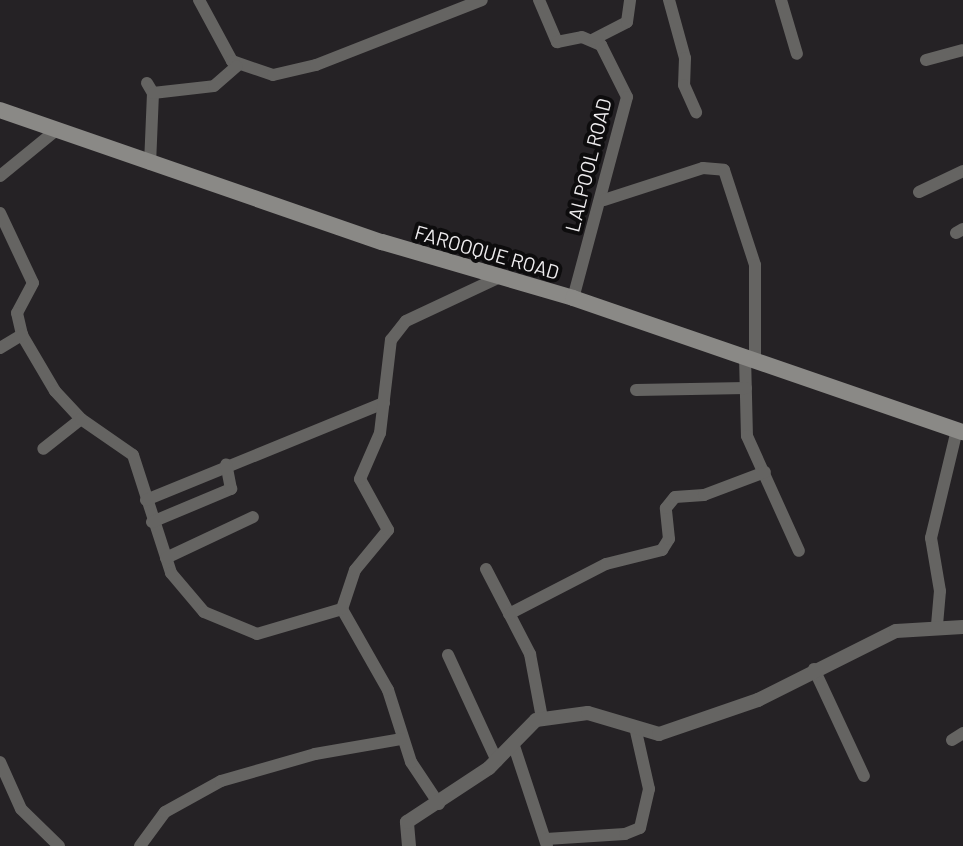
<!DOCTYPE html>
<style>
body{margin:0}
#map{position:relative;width:963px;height:846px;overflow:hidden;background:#252225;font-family:Barlow,sans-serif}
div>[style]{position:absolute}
.minor>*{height:12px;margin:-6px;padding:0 6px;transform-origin:6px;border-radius:6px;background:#656462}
.tertiary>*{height:14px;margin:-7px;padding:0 7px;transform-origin:7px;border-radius:7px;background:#656462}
.secondary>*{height:16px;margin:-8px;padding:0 8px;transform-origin:8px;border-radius:8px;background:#8a8986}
span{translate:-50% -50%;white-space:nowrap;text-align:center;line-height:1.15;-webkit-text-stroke:8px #0d0c0d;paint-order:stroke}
.street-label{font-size:20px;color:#efedef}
</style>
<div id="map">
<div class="minor">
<i style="left:199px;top:0;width:69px;rotate:61.6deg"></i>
<i style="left:232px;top:61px;width:43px;rotate:18.9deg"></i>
<i style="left:273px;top:75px;width:44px;rotate:-13.1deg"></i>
<i style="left:316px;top:65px;width:178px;rotate:-21.4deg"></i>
<i style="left:539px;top:0;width:46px;rotate:66.8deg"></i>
<i style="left:557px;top:42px;width:25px;rotate:-11deg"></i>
<i style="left:582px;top:37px;width:21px;rotate:23deg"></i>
<i style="left:601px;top:45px;width:58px;rotate:63.4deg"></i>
<i style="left:627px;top:97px;width:208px;rotate:105deg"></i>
<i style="left:669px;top:0;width:60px;rotate:74.6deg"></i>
<i style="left:685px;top:58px;width:27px;rotate:92deg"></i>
<i style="left:684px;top:85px;width:30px;rotate:66deg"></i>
<i style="left:781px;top:0;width:56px;rotate:73.5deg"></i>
<i style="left:594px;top:39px;width:37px;rotate:-27deg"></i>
<i style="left:627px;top:22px;width:22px;rotate:-82deg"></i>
<i style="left:926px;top:60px;width:38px;rotate:-15deg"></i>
<i style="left:147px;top:83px;width:12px;rotate:59deg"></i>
<i style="left:153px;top:93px;width:71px;rotate:92.4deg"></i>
<i style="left:153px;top:93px;width:61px;rotate:-6.5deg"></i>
<i style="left:214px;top:86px;width:30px;rotate:-41deg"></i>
<i style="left:0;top:176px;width:71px;rotate:-39.3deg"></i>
<i style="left:919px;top:192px;width:49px;rotate:-25.5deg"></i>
<i style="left:604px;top:200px;width:104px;rotate:-17.9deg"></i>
<i style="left:703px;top:168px;width:21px;rotate:5deg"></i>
<i style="left:724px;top:170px;width:100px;rotate:71.9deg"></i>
<i style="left:755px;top:265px;width:94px;rotate:90deg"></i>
<i style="left:0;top:213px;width:77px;rotate:64.8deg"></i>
<i style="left:33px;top:283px;width:34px;rotate:118deg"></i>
<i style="left:17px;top:313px;width:23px;rotate:77deg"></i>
<i style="left:22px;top:335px;width:65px;rotate:59.5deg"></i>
<i style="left:55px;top:391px;width:38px;rotate:47deg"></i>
<i style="left:81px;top:419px;width:48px;rotate:141.7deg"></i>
<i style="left:956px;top:233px;width:8px;rotate:-30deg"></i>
<i style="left:0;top:348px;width:26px;rotate:-31deg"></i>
<i style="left:745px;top:356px;width:80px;rotate:88.6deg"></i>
<i style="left:747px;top:436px;width:126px;rotate:65.7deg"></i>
<i style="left:636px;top:390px;width:110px;rotate:-1deg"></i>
<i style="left:81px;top:419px;width:63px;rotate:34.7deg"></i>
<i style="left:133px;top:455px;width:124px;rotate:72.1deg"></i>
<i style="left:171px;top:573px;width:51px;rotate:49.8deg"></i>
<i style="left:204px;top:612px;width:57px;rotate:22.5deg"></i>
<i style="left:257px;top:634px;width:89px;rotate:-16.4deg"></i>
<i style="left:146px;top:500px;width:257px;rotate:-22.2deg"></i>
<i style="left:152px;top:522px;width:86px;rotate:-22.7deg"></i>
<i style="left:231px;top:489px;width:25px;rotate:-101deg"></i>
<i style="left:166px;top:558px;width:96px;rotate:-25.2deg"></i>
<i style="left:486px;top:569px;width:96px;rotate:62.6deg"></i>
<i style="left:530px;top:654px;width:65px;rotate:79.4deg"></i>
<i style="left:509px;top:614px;width:109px;rotate:-27.3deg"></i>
<i style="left:606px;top:564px;width:58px;rotate:-14deg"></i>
<i style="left:662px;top:550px;width:13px;rotate:-58deg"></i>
<i style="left:669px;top:539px;width:31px;rotate:-96deg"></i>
<i style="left:666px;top:508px;width:14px;rotate:-51deg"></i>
<i style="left:675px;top:497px;width:29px;rotate:-4deg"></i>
<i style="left:704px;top:495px;width:65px;rotate:-20.7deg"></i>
<i style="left:937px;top:625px;width:34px;rotate:-85deg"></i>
<i style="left:940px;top:591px;width:54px;rotate:-99.6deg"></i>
<i style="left:931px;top:538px;width:111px;rotate:-76.5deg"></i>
<i style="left:448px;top:655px;width:117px;rotate:65.2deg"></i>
<i style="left:814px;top:669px;width:118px;rotate:65deg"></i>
<i style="left:952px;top:740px;width:13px;rotate:-32deg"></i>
<i style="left:513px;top:743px;width:108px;rotate:71.7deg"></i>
<i style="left:0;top:762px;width:51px;rotate:65.9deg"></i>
<i style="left:21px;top:809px;width:53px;rotate:44.2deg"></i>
<i style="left:439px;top:804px;width:50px;rotate:-123.7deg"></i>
<i style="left:411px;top:762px;width:76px;rotate:-107.7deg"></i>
<i style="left:388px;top:690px;width:93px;rotate:-119.6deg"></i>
<i style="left:342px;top:609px;width:41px;rotate:-71.6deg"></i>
<i style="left:355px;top:570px;width:52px;rotate:-50.5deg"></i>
<i style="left:388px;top:530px;width:58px;rotate:-118.8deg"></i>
<i style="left:360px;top:479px;width:50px;rotate:-66.5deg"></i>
<i style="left:380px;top:433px;width:94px;rotate:-83.3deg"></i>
<i style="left:391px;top:340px;width:24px;rotate:-52deg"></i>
<i style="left:406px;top:321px;width:106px;rotate:-25.1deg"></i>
<i style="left:546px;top:839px;width:79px;rotate:-3.6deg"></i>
<i style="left:625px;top:834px;width:16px;rotate:-22deg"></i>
<i style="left:640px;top:828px;width:40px;rotate:-77deg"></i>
<i style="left:649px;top:789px;width:64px;rotate:-102.7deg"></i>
<i style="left:140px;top:846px;width:42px;rotate:-53.7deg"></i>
<i style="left:165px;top:812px;width:64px;rotate:-29deg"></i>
<i style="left:221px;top:781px;width:98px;rotate:-16deg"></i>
<i style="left:315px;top:754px;width:87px;rotate:-9.9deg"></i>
</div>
<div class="tertiary">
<i style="left:409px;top:846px;width:24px;rotate:-95deg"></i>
<i style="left:407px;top:822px;width:98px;rotate:-33.4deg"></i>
<i style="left:489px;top:768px;width:67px;rotate:-45.6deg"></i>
<i style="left:536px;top:720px;width:52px;rotate:-7.7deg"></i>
<i style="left:588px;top:713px;width:74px;rotate:16.5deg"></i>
<i style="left:659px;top:734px;width:105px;rotate:-19deg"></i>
<i style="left:758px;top:700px;width:154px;rotate:-26.6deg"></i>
<i style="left:896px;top:631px;width:67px;rotate:-3.4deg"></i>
</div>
<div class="secondary">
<i style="left:0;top:110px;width:404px;rotate:19.1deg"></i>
<i style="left:382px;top:242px;width:199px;rotate:16.3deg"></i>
<i style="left:573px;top:298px;width:412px;rotate:19deg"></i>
</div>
<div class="street-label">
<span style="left:588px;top:165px;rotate:-76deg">LALPOOL ROAD</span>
<span style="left:487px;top:252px;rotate:16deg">FAROOQUE ROAD</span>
</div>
</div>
